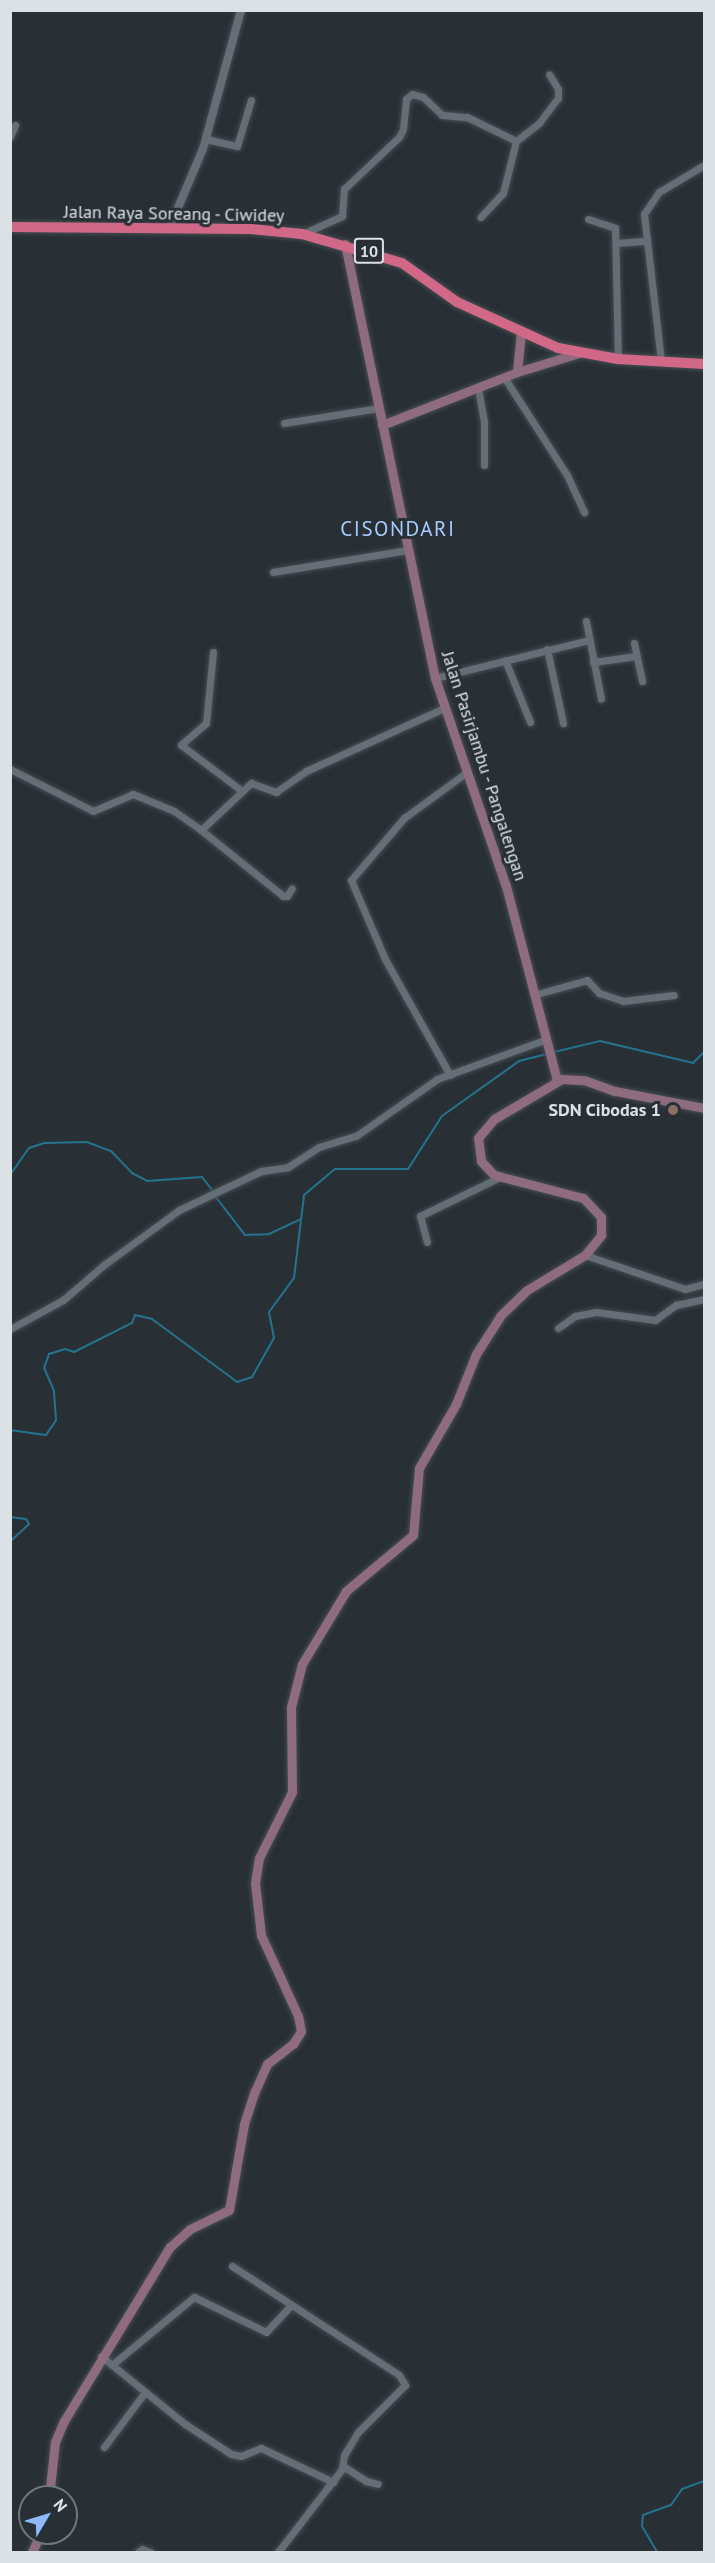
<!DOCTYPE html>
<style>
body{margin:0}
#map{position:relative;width:715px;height:2563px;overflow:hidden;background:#283036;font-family:"PT Sans",sans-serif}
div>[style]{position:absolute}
.stream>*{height:2px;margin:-1px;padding:0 1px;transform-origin:1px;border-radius:1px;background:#24738d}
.roads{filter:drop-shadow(0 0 2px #454c51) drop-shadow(0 0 2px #454c51)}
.minor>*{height:7px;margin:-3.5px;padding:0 3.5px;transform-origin:3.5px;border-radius:3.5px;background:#656e76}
.tertiary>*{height:8px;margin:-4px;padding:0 4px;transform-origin:4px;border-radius:4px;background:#656e76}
.secondary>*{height:9px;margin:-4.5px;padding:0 4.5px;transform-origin:4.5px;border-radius:4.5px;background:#8e6c7d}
.trunk>*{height:10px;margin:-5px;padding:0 5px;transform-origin:5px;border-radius:5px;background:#d26888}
.dots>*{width:16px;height:16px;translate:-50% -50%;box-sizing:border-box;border:3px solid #283036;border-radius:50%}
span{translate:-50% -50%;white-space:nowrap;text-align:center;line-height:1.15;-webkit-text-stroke:6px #283036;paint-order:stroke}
.shield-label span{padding:2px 4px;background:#283036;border:2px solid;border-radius:4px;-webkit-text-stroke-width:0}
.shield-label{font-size:16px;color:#dce1e5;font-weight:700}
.street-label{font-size:18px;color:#dce1e5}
.poi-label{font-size:18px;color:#dce1e5;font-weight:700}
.right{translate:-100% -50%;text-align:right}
.quarter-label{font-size:21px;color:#a9cafd;letter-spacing:1.5px}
.frame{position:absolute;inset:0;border:12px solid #dce1e5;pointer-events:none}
.north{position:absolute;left:18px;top:2485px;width:60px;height:60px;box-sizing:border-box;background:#283036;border:2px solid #70777c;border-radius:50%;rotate:52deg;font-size:16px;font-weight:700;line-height:24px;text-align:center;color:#dce1e5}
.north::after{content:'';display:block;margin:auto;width:21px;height:27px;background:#8eb9fc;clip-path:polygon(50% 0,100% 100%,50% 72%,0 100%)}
</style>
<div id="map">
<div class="stream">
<i style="left:554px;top:1052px;width:47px;rotate:-13.4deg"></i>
<i style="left:600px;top:1041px;width:96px;rotate:13.3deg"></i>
<i style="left:693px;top:1063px;width:16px;rotate:-45deg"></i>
<i style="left:10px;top:1175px;width:33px;rotate:-55deg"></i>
<i style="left:29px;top:1148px;width:16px;rotate:-18deg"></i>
<i style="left:44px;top:1143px;width:43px;rotate:-1.3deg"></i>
<i style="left:87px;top:1142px;width:26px;rotate:21deg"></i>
<i style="left:111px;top:1151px;width:30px;rotate:46deg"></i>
<i style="left:132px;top:1173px;width:17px;rotate:28deg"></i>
<i style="left:147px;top:1181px;width:55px;rotate:-4.2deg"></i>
<i style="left:202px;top:1177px;width:18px;rotate:52deg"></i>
<i style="left:215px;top:1196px;width:49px;rotate:52.4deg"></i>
<i style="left:245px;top:1235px;width:24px;rotate:-2deg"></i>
<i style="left:269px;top:1234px;width:35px;rotate:-25deg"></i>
<i style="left:10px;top:1430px;width:36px;rotate:8deg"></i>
<i style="left:46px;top:1435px;width:18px;rotate:-56deg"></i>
<i style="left:56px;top:1420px;width:29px;rotate:-94deg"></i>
<i style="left:54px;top:1391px;width:25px;rotate:-113deg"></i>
<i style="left:44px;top:1368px;width:15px;rotate:-70deg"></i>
<i style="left:49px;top:1354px;width:17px;rotate:-17deg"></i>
<i style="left:65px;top:1349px;width:9px;rotate:18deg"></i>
<i style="left:74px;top:1352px;width:65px;rotate:-26.6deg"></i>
<i style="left:132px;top:1323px;width:9px;rotate:-69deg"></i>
<i style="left:135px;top:1315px;width:17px;rotate:13deg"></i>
<i style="left:152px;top:1319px;width:106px;rotate:36.5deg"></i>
<i style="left:237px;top:1382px;width:16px;rotate:-18deg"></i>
<i style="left:252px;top:1377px;width:45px;rotate:-60.6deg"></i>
<i style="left:274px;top:1338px;width:26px;rotate:-101deg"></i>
<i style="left:269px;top:1312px;width:42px;rotate:-53.7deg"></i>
<i style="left:294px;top:1278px;width:84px;rotate:-83.1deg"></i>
<i style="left:304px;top:1195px;width:40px;rotate:-40deg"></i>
<i style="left:335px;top:1169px;width:73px"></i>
<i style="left:408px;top:1169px;width:63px;rotate:-57.3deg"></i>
<i style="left:442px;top:1116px;width:95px;rotate:-35.5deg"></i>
<i style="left:519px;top:1061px;width:30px;rotate:-14deg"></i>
<i style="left:10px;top:1517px;width:16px;rotate:7deg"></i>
<i style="left:26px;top:1519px;width:6px;rotate:59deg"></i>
<i style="left:29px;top:1524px;width:26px;rotate:137deg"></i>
<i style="left:657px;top:2552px;width:30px;rotate:-120deg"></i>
<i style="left:642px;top:2526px;width:11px;rotate:-85deg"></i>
<i style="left:643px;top:2515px;width:30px;rotate:-20deg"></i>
<i style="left:671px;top:2505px;width:19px;rotate:-55deg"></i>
<i style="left:682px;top:2489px;width:23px;rotate:-20deg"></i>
</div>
<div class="roads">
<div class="minor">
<i style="left:10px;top:137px;width:13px;rotate:-67deg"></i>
<i style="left:206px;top:139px;width:32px;rotate:13deg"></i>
<i style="left:237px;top:146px;width:48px;rotate:-73.1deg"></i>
<i style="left:516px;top:141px;width:29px;rotate:-38deg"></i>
<i style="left:539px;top:123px;width:31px;rotate:-53deg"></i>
<i style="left:558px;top:98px;width:9px;rotate:-90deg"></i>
<i style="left:558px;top:89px;width:17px;rotate:-121deg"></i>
<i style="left:588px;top:219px;width:28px;rotate:18deg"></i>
<i style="left:615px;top:228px;width:131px;rotate:88.7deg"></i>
<i style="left:302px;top:234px;width:44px;rotate:-24.2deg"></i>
<i style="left:342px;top:216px;width:27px;rotate:-86deg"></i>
<i style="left:344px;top:189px;width:76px;rotate:-43.4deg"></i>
<i style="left:399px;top:137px;width:9px;rotate:-63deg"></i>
<i style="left:403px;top:129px;width:30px;rotate:-84deg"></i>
<i style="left:406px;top:99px;width:8px;rotate:-40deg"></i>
<i style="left:412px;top:94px;width:11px;rotate:15deg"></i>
<i style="left:423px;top:97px;width:26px;rotate:43deg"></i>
<i style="left:442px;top:115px;width:25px;rotate:5deg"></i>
<i style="left:467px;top:117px;width:55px;rotate:26.1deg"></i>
<i style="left:516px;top:141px;width:54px;rotate:104deg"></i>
<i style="left:503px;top:193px;width:33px;rotate:133deg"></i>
<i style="left:616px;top:243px;width:31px;rotate:-4deg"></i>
<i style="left:661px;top:361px;width:148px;rotate:-96.6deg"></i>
<i style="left:644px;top:214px;width:27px;rotate:-56deg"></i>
<i style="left:659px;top:192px;width:52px;rotate:-31deg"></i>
<i style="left:504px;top:377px;width:117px;rotate:57.3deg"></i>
<i style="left:567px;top:475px;width:41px;rotate:65.3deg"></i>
<i style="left:478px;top:388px;width:34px;rotate:80deg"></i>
<i style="left:484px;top:421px;width:44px;rotate:90deg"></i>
<i style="left:284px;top:423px;width:96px;rotate:-9deg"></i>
<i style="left:273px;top:572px;width:136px;rotate:-9.3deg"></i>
<i style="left:586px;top:621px;width:79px;rotate:79.1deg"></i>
<i style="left:634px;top:643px;width:39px;rotate:78deg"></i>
<i style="left:547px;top:649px;width:76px;rotate:77.8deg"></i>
<i style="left:213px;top:652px;width:71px;rotate:95.6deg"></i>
<i style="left:206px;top:723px;width:33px;rotate:139deg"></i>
<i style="left:181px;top:745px;width:76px;rotate:37deg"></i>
<i style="left:505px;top:660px;width:67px;rotate:68deg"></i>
<i style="left:593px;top:662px;width:44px;rotate:-7.8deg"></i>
<i style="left:435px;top:678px;width:159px;rotate:-13.9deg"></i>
<i style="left:10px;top:769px;width:93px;rotate:26.8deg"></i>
<i style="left:93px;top:811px;width:43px;rotate:-23deg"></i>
<i style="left:133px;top:794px;width:44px;rotate:22.5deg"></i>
<i style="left:174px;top:811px;width:33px;rotate:35deg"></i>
<i style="left:201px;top:830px;width:69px;rotate:-43.2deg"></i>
<i style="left:251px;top:783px;width:27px;rotate:20deg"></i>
<i style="left:276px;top:792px;width:37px;rotate:-35deg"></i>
<i style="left:306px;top:771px;width:152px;rotate:-24.5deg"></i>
<i style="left:201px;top:830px;width:105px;rotate:38.8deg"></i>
<i style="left:283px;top:896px;width:4px"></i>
<i style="left:287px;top:896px;width:9px;rotate:-58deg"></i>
<i style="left:537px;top:994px;width:52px;rotate:-15.6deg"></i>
<i style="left:587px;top:980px;width:18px;rotate:47deg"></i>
<i style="left:599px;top:993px;width:25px;rotate:18deg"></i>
<i style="left:623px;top:1001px;width:51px;rotate:-6.7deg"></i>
<i style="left:450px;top:1075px;width:133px;rotate:-119.3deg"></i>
<i style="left:385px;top:959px;width:86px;rotate:-113.3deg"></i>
<i style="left:351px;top:880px;width:82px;rotate:-49.5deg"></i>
<i style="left:404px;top:818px;width:78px;rotate:-36.1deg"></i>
<i style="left:427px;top:1242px;width:27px;rotate:-105deg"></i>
<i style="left:420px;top:1216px;width:87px;rotate:-26deg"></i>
<i style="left:585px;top:1255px;width:106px;rotate:18.8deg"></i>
<i style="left:685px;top:1289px;width:20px;rotate:-15deg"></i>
<i style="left:558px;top:1328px;width:21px;rotate:-35deg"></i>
<i style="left:575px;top:1316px;width:21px;rotate:-11deg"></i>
<i style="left:596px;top:1312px;width:60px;rotate:7.7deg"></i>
<i style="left:655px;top:1320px;width:26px;rotate:-36deg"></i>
<i style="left:676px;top:1305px;width:29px;rotate:-12deg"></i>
<i style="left:10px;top:1329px;width:60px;rotate:-28.7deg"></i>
<i style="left:63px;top:1300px;width:55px;rotate:-40.6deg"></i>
<i style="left:105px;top:1264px;width:92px;rotate:-36.1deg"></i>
<i style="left:179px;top:1210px;width:91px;rotate:-25.4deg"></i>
<i style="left:261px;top:1171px;width:27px;rotate:-8deg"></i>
<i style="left:288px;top:1167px;width:37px;rotate:-33deg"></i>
<i style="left:319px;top:1147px;width:39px;rotate:-17deg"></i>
<i style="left:356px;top:1136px;width:99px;rotate:-35.1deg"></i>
<i style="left:437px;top:1079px;width:117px;rotate:-20deg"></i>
<i style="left:232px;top:2266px;width:199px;rotate:33.1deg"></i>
<i style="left:399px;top:2375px;width:12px;rotate:59deg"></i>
<i style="left:405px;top:2385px;width:66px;rotate:135deg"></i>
<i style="left:358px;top:2432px;width:27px;rotate:121deg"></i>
<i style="left:344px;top:2455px;width:14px;rotate:98deg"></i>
<i style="left:342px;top:2469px;width:105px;rotate:127.6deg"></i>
<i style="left:101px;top:2356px;width:108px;rotate:39deg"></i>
<i style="left:185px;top:2424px;width:55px;rotate:33.1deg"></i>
<i style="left:231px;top:2454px;width:10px;rotate:11deg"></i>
<i style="left:241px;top:2456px;width:22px;rotate:-22deg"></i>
<i style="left:261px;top:2448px;width:80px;rotate:25.3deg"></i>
<i style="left:113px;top:2364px;width:105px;rotate:-39.6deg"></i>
<i style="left:194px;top:2297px;width:80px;rotate:25.9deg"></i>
<i style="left:266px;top:2332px;width:34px;rotate:-47deg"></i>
<i style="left:104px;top:2447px;width:69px;rotate:-53.3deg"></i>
<i style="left:343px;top:2466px;width:27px;rotate:33deg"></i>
<i style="left:366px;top:2481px;width:12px;rotate:14deg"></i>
<i style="left:138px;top:2552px;width:5px;rotate:-37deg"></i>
<i style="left:142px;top:2549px;width:9px;rotate:21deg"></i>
</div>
<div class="tertiary">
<i style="left:169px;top:229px;width:87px;rotate:-67deg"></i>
<i style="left:203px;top:149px;width:144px;rotate:-74.7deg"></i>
</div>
<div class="secondary">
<i style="left:345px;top:244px;width:443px;rotate:78.3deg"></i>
<i style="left:435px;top:678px;width:220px;rotate:71.2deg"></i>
<i style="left:506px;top:886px;width:201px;rotate:75.3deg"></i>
<i style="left:517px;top:372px;width:40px;rotate:-84.3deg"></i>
<i style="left:382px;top:425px;width:145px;rotate:-21.4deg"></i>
<i style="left:517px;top:372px;width:65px;rotate:-17deg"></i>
<i style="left:49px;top:2497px;width:55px;rotate:-83.8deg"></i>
<i style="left:55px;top:2442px;width:23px;rotate:-67deg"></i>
<i style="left:64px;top:2421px;width:204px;rotate:-58.7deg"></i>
<i style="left:170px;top:2247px;width:27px;rotate:-42deg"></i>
<i style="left:190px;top:2229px;width:43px;rotate:-26deg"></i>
<i style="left:229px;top:2210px;width:87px;rotate:-80.1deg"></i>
<i style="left:244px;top:2124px;width:35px;rotate:-72deg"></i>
<i style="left:255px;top:2091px;width:30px;rotate:-66deg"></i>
<i style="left:267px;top:2064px;width:33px;rotate:-38deg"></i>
<i style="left:293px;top:2044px;width:15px;rotate:-58deg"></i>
<i style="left:301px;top:2031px;width:15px;rotate:-101deg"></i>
<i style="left:298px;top:2016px;width:89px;rotate:-114.6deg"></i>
<i style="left:261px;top:1935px;width:52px;rotate:-96.6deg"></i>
<i style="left:255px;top:1883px;width:25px;rotate:-81deg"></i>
<i style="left:259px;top:1858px;width:74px;rotate:-63.4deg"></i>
<i style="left:292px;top:1792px;width:85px;rotate:-90.7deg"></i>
<i style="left:291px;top:1707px;width:44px;rotate:-75.7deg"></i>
<i style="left:302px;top:1664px;width:85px;rotate:-58.9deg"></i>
<i style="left:346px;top:1591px;width:87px;rotate:-39.9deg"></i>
<i style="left:413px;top:1535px;width:67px;rotate:-84.9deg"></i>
<i style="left:419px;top:1468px;width:74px;rotate:-60deg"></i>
<i style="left:456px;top:1404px;width:54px;rotate:-68.2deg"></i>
<i style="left:476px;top:1354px;width:46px;rotate:-57.3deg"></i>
<i style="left:501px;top:1315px;width:36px;rotate:-44deg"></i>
<i style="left:527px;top:1290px;width:68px;rotate:-31.1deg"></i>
<i style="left:585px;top:1255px;width:26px;rotate:-51deg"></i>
<i style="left:601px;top:1235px;width:18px;rotate:-90deg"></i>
<i style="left:601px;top:1217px;width:26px;rotate:-133deg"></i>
<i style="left:583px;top:1198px;width:92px;rotate:-165.5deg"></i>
<i style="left:494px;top:1175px;width:19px;rotate:-133deg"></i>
<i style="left:481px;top:1161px;width:23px;rotate:-97deg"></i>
<i style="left:478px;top:1138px;width:25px;rotate:-50deg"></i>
<i style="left:494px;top:1119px;width:79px;rotate:-30.5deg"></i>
<i style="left:562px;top:1079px;width:22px;rotate:3deg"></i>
<i style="left:584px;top:1080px;width:33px;rotate:20deg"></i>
<i style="left:615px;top:1091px;width:91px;rotate:10.8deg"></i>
<i style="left:32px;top:2552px;width:21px;rotate:-65deg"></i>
</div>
<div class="trunk">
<i style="left:10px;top:227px;width:241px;rotate:0.5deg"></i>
<i style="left:251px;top:229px;width:51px;rotate:5.6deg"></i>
<i style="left:302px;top:234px;width:104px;rotate:16.2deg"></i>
<i style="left:402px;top:263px;width:67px;rotate:35.3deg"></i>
<i style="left:457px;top:302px;width:111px;rotate:24.5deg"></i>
<i style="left:558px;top:348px;width:61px;rotate:10.4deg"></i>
<i style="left:618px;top:359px;width:86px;rotate:3.3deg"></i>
</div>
</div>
<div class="dots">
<i style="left:673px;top:1110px;background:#8d6e63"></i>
</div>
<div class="shield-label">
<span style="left:369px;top:251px">10</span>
</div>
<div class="street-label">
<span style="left:174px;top:214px;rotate:1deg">Jalan Raya Soreang - Ciwidey</span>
<span style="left:484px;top:766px;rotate:72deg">Jalan Pasirjambu - Pangalengan</span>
</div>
<div class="poi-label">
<span class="right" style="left:661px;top:1110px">SDN Cibodas 1</span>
</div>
<div class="quarter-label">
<span style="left:398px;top:529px">CISONDARI</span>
</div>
<div class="frame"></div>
<div class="north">N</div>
</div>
